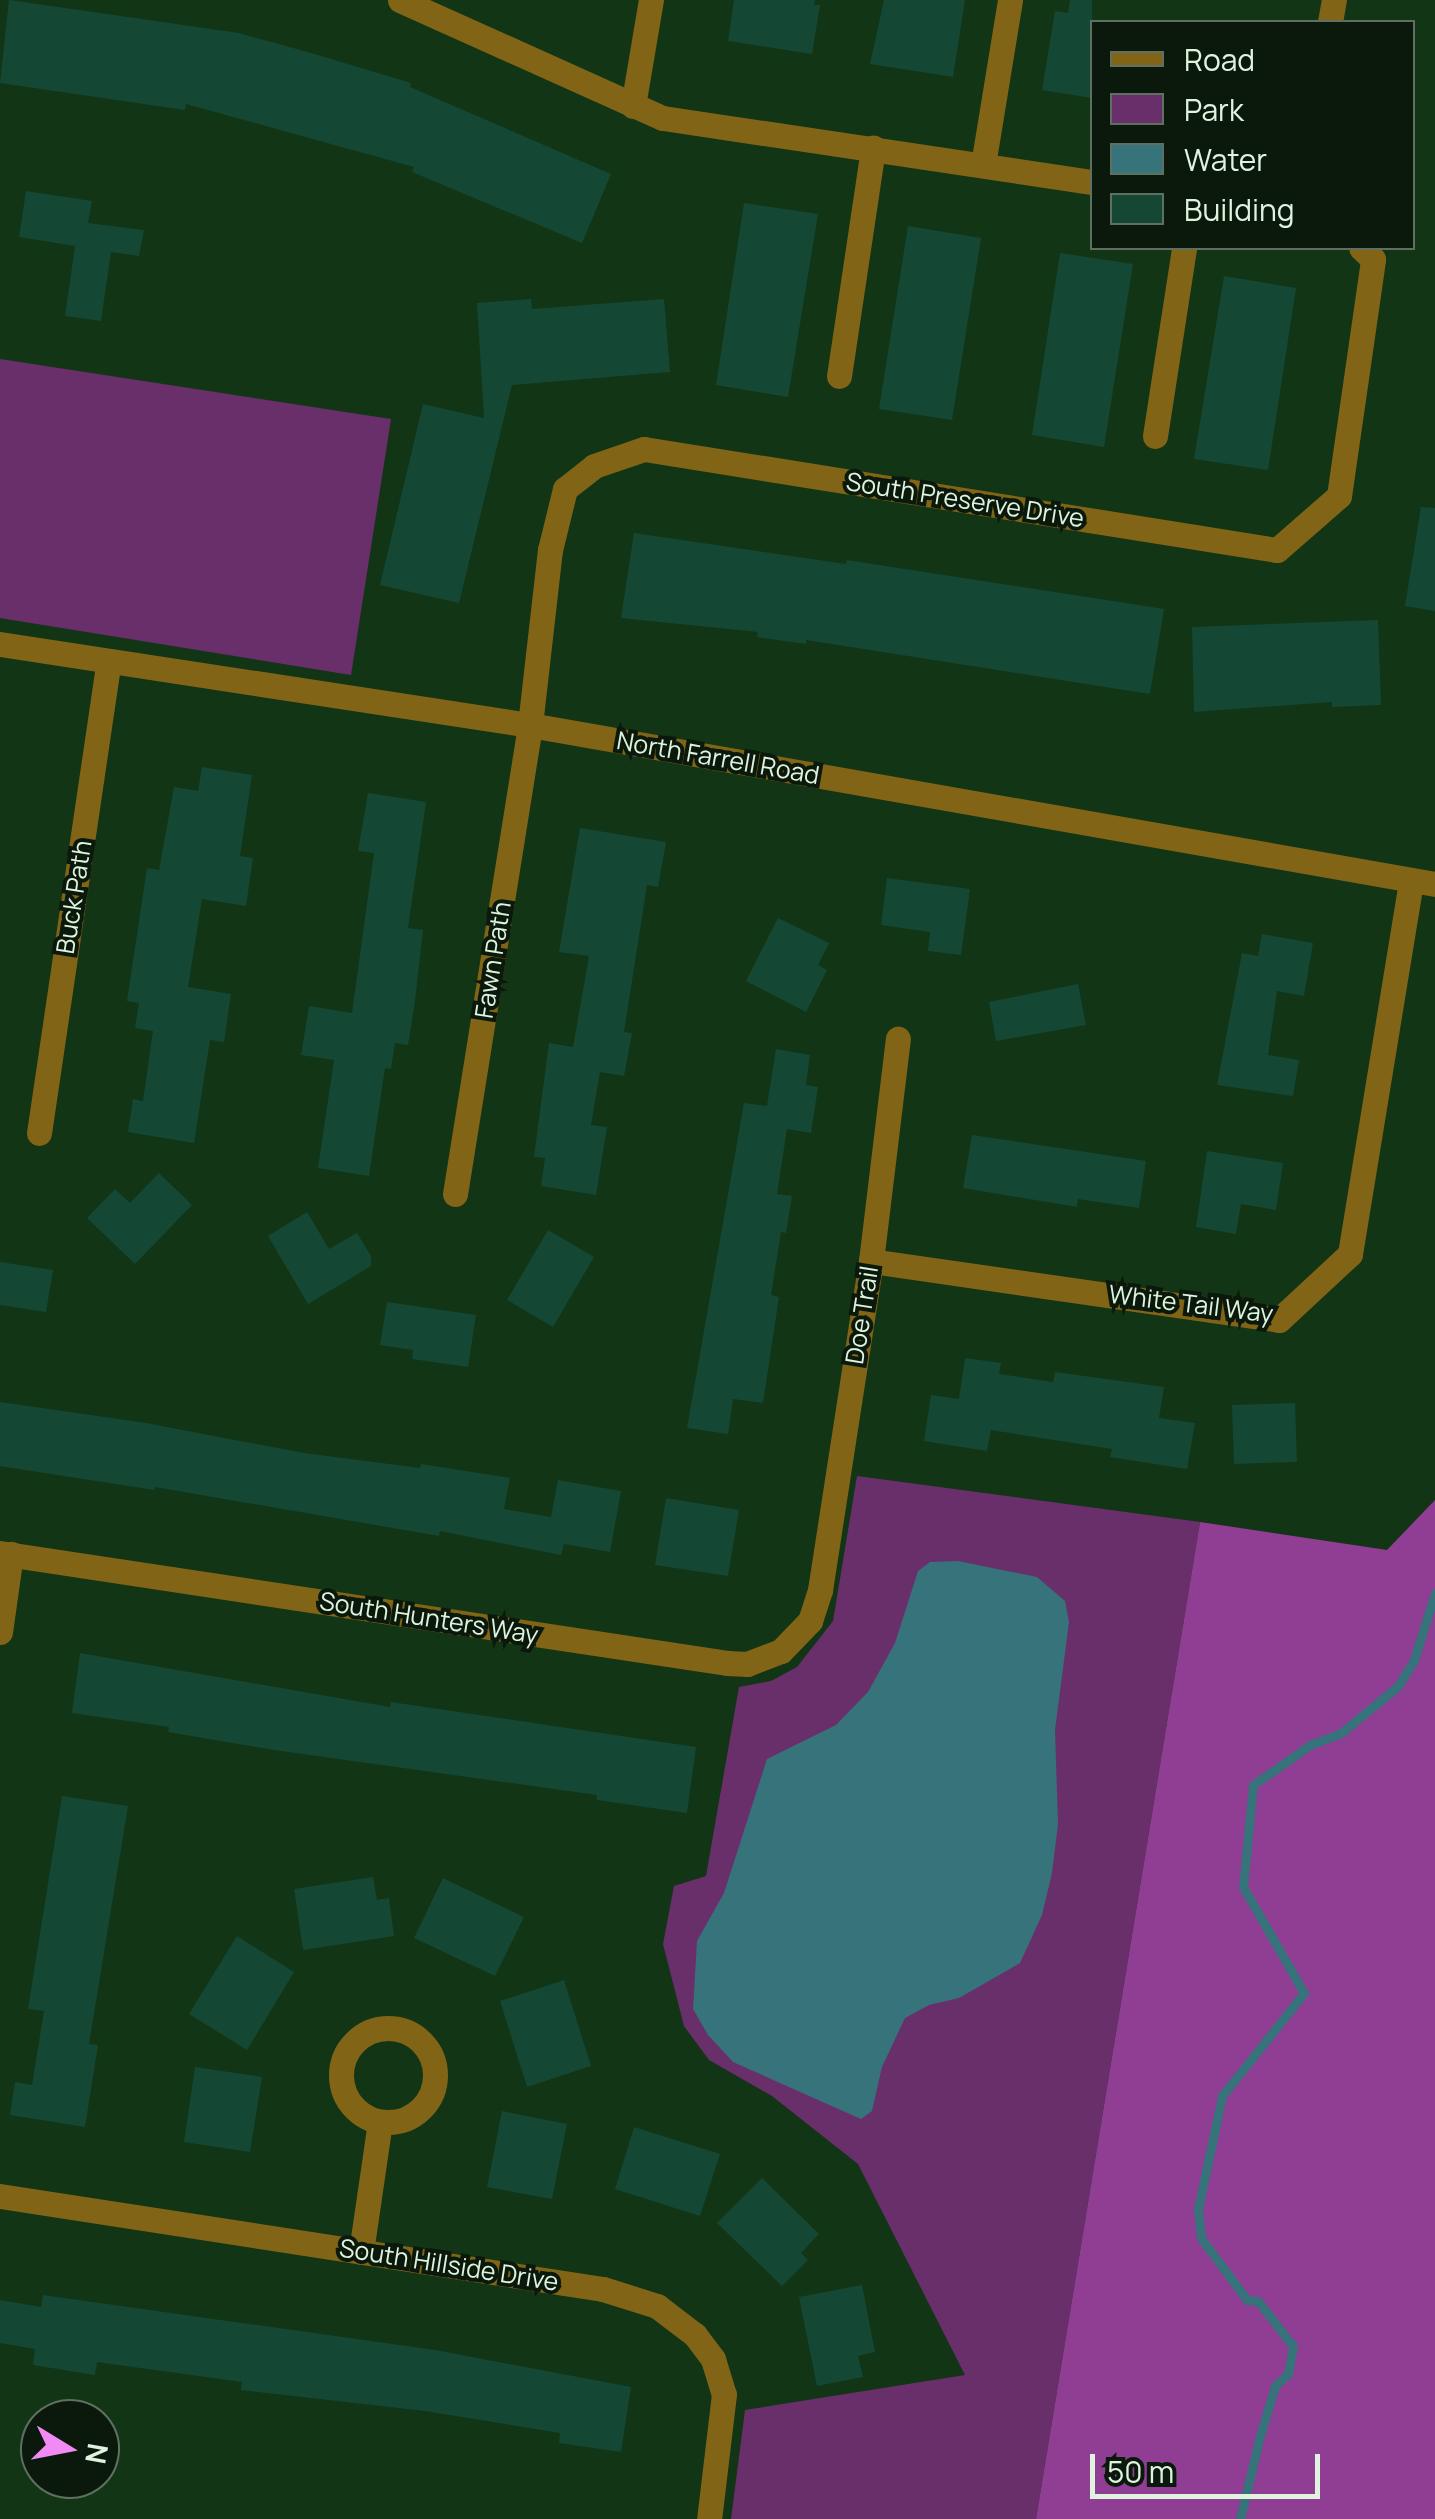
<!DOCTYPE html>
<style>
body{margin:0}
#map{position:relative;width:1435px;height:2519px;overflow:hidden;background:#123516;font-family:Manrope,sans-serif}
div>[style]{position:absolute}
.green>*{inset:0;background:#692f6b}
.forest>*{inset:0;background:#903d94}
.water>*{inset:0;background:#36737a}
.stream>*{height:9px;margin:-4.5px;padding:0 4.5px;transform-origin:4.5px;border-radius:4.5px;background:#36737a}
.building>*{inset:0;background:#144835}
.minor>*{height:25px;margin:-12.5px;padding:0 12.5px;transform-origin:12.5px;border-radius:12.5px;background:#826416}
.minor>.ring{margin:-12.5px;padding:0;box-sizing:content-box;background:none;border:25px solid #826416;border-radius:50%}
span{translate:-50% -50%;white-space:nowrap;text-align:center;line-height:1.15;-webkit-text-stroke:8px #0a190b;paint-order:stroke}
.street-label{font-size:25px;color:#dff3df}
.legend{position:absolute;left:1090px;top:20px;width:325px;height:230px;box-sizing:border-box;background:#0a190b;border:2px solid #5f7060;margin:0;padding:12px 18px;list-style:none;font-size:30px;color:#dff3df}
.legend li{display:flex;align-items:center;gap:20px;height:50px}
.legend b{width:50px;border:2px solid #5f7060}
.north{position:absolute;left:20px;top:2399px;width:100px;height:100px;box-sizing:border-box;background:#0a190b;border:2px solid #5f7060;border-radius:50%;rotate:100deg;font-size:28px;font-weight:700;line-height:40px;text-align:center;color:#dff3df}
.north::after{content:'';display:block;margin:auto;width:35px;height:45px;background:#f18af4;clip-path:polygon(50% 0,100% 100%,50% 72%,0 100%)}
.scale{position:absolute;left:1090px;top:2454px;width:230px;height:45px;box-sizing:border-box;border:5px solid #dff3df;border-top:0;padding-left:12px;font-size:30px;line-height:35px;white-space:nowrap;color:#dff3df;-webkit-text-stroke:8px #0a190b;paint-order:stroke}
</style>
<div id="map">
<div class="green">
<i style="clip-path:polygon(0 359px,391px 419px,351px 675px,0 618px)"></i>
<i style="clip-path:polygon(857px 1476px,1200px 1522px,1036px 2519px,731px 2519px,745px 2410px,965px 2375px,858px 2164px,772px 2096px,709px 2060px,684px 2026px,663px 1944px,674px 1886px,706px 1876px,739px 1687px,771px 1681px,797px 1667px,833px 1621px)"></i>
</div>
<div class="forest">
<i style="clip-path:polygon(1435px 1500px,1435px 2519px,1036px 2519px,1200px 1522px,1387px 1550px)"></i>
</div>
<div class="water">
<i style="clip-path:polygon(958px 1561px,1037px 1577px,1065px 1601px,1069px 1622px,1055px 1730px,1058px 1824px,1052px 1873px,1042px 1915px,1020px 1963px,959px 1998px,929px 2005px,905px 2018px,882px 2067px,872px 2111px,861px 2119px,733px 2062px,708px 2035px,693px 2009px,697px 1941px,724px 1893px,767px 1759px,836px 1725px,868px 1692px,895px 1643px,918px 1571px,930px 1562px)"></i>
</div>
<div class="stream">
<i style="left:1240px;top:2519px;width:85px;rotate:-76.5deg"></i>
<i style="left:1260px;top:2436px;width:52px;rotate:-73.3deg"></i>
<i style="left:1275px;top:2386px;width:18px;rotate:-43deg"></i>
<i style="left:1288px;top:2374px;width:28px;rotate:-80deg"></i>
<i style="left:1293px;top:2346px;width:57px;rotate:-127.9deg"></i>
<i style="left:1258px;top:2301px;width:11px;rotate:-175deg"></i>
<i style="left:1247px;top:2300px;width:77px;rotate:-126.6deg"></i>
<i style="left:1201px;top:2238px;width:29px;rotate:-96deg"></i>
<i style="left:1198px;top:2209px;width:116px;rotate:-78deg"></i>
<i style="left:1222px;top:2096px;width:132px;rotate:-51.5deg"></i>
<i style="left:1304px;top:1993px;width:122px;rotate:-119.9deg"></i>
<i style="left:1243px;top:1887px;width:102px;rotate:-84.4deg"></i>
<i style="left:1253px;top:1785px;width:70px;rotate:-35.1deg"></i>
<i style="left:1310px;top:1745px;width:33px;rotate:-21deg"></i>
<i style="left:1341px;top:1733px;width:74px;rotate:-39.5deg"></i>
<i style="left:1398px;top:1686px;width:31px;rotate:-58deg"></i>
<i style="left:1414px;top:1660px;width:70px;rotate:-72.6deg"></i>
</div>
<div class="building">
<i style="clip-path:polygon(9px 0,239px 33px,311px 53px,411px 83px,410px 87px,611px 174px,582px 243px,412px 172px,414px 167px,186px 104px,185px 110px,0 83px)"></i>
<i style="clip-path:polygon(734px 0,815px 0,814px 5px,820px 5px,812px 54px,728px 41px)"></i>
<i style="clip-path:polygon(884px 0,965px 0,953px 77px,870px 64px)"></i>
<i style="clip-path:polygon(1070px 0,1092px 0,1092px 98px,1042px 90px,1055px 11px,1068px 13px)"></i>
<i style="clip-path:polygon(26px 191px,92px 201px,88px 223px,144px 230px,139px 256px,111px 252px,101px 321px,65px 316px,75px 246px,19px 237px)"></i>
<i style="clip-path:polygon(744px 203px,818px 214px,788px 397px,716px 385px)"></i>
<i style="clip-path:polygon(908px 226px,981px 238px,952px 420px,879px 409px)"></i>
<i style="clip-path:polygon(1060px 253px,1133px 264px,1104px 447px,1032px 435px)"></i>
<i style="clip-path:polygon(1224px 276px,1296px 288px,1268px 470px,1194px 459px)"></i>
<i style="clip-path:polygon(531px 299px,532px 309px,664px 299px,670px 372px,512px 385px,459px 603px,380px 585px,423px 404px,484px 418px,477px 303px)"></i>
<i style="clip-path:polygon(1421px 507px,1435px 508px,1435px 611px,1405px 606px)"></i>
<i style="clip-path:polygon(634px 533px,846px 564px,847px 560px,1164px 609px,1150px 694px,806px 640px,806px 644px,757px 637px,758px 632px,621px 618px)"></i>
<i style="clip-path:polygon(1378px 620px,1381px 705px,1332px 707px,1332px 702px,1194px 712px,1192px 627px)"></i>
<i style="clip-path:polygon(202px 767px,252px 775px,240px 856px,253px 858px,246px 906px,202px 899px,188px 987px,231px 994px,224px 1042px,210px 1040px,194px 1143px,128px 1132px,133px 1099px,143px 1101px,153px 1031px,135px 1028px,139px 1003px,127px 1001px,147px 868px,159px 870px,174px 787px,198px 791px)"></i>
<i style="clip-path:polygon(368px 793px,426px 802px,408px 928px,423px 930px,415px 1001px,408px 1045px,395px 1043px,391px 1069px,385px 1068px,369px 1176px,318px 1168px,334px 1060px,301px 1055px,309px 1006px,352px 1013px,374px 853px,358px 851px)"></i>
<i style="clip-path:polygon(580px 828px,666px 842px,658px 887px,647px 885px,624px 1032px,632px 1033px,624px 1076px,600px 1072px,591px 1125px,607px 1127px,596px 1195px,541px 1186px,545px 1158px,534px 1157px,549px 1043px,573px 1047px,589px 956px,559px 952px)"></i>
<i style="clip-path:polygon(887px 878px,970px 889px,961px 955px,928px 951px,930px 932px,881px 925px)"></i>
<i style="clip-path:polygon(778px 918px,829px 943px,818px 965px,827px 970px,806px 1012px,746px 981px)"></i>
<i style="clip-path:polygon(1262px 934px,1313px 943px,1304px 996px,1277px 991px,1268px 1055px,1299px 1060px,1293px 1096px,1217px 1085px,1242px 953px,1258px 956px)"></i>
<i style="clip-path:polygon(1078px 984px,1086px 1025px,996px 1041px,989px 1002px)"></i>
<i style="clip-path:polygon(776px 1049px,810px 1055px,806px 1085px,818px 1087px,811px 1133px,787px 1129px,777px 1194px,792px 1196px,786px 1233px,781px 1232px,771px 1295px,779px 1297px,763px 1403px,733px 1399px,728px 1434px,687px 1428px,744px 1103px,767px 1106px)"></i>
<i style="clip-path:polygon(972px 1135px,1146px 1161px,1139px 1208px,1078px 1199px,1077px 1207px,963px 1188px)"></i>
<i style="clip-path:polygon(1207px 1151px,1283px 1163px,1276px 1210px,1241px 1204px,1236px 1234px,1196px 1227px)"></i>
<i style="clip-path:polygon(159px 1173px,192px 1205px,135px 1264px,87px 1218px,115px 1189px,130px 1203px)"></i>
<i style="clip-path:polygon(307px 1212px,329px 1249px,357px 1233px,371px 1256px,371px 1266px,308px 1304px,268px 1236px)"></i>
<i style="clip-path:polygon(548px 1230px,594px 1257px,553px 1327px,507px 1300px)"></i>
<i style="clip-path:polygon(0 1262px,53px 1270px,46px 1312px,0 1305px)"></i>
<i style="clip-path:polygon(387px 1302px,476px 1315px,468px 1367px,412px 1359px,413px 1350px,380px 1345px)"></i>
<i style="clip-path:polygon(965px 1358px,1001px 1363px,999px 1374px,1053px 1382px,1055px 1372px,1164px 1387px,1159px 1418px,1195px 1423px,1187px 1469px,1110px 1457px,1112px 1449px,991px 1430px,987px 1451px,924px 1441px,931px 1395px,959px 1399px)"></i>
<i style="clip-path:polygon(0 1402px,146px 1423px,304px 1453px,420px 1468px,421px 1464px,510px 1478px,504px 1509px,551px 1517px,558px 1480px,621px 1491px,610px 1552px,564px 1544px,561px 1555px,440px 1531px,439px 1536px,155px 1487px,154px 1490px,0 1466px)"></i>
<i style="clip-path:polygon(1295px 1403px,1297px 1462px,1234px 1464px,1232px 1405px)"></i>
<i style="clip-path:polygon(666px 1498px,739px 1510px,728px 1576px,655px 1565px)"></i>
<i style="clip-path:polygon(80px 1653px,390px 1707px,391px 1702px,696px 1747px,687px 1813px,597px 1800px,597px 1795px,274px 1750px,168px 1732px,169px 1727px,72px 1713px)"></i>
<i style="clip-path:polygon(62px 1796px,128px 1806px,89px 2044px,98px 2045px,85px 2127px,10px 2115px,15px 2082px,32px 2085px,44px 2011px,28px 2009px)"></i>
<i style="clip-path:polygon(373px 1877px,377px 1900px,389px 1898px,394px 1936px,303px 1950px,294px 1889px)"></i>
<i style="clip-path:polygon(443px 1878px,524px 1917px,495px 1976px,414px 1938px)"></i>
<i style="clip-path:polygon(237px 1936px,294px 1972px,247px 2050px,189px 2014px)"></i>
<i style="clip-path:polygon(564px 1980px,591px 2066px,527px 2087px,500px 2001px)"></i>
<i style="clip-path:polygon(195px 2067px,262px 2077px,250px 2152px,184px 2142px)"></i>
<i style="clip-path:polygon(502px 2111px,567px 2124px,552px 2199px,487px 2187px)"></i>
<i style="clip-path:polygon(634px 2127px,720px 2154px,700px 2216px,615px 2189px)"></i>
<i style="clip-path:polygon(762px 2178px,819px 2234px,801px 2253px,808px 2260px,782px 2286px,717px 2223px)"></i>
<i style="clip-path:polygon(862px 2285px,875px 2352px,858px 2356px,863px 2377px,817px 2386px,799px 2297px)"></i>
<i style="clip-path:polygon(43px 2295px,435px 2350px,631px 2387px,621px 2452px,559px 2443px,560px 2433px,425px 2411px,241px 2390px,242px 2382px,97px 2362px,95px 2375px,33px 2365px,35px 2349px,0 2343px,0 2300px,41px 2307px)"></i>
</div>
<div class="minor">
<i style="left:400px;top:0;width:288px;rotate:24.2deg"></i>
<i style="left:663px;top:118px;width:434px;rotate:8.5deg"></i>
<i style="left:1330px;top:22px;width:22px;rotate:-80deg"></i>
<i style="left:633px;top:106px;width:108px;rotate:-80.4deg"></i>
<i style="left:983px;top:165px;width:167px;rotate:-80.7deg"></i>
<i style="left:839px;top:376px;width:231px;rotate:-81.5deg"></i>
<i style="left:1155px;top:436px;width:190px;rotate:-81.2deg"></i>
<i style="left:0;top:644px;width:536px;rotate:8.69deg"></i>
<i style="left:530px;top:725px;width:919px;rotate:9.96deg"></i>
<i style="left:39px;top:1133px;width:477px;rotate:-81.6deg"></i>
<i style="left:455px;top:1194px;width:475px;rotate:-80.9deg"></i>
<i style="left:530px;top:725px;width:176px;rotate:-83.5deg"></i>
<i style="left:550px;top:550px;width:63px;rotate:-76.2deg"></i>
<i style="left:565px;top:489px;width:37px;rotate:-38deg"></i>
<i style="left:594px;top:466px;width:53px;rotate:-18.8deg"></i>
<i style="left:644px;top:449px;width:641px;rotate:9.07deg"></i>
<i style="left:1277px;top:550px;width:82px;rotate:-41.1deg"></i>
<i style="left:1339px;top:496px;width:239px;rotate:-81.8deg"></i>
<i style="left:1373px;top:259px;width:16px;rotate:-137deg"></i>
<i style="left:871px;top:1261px;width:412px;rotate:8.2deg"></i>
<i style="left:1279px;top:1320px;width:97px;rotate:-42.9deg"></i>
<i style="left:1350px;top:1254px;width:379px;rotate:-80.7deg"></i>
<i style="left:0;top:1553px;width:735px;rotate:8.6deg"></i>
<i style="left:727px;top:1663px;width:20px;rotate:3deg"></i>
<i style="left:747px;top:1664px;width:36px;rotate:-21deg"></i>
<i style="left:781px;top:1651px;width:42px;rotate:-46deg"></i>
<i style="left:810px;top:1621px;width:33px;rotate:-72deg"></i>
<i style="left:820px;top:1590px;width:333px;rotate:-81.2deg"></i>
<i style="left:871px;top:1261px;width:224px;rotate:-83.1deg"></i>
<i style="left:0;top:1632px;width:79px;rotate:-82deg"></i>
<i class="ring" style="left:341px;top:2028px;width:69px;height:69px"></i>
<i style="left:0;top:2196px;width:610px;rotate:8.77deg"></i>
<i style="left:603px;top:2289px;width:57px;rotate:17.5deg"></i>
<i style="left:657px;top:2306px;width:48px;rotate:37.3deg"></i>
<i style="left:695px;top:2335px;width:30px;rotate:53deg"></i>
<i style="left:713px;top:2359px;width:37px;rotate:73deg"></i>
<i style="left:724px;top:2394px;width:126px;rotate:96.8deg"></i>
<i style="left:361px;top:2252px;width:131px;rotate:-81.7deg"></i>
</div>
<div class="street-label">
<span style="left:965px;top:500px;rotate:9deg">South Preserve Drive</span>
<span style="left:718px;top:758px;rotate:10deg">North Farrell Road</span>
<span style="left:74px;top:897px;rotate:-81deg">Buck Path</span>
<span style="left:493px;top:960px;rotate:-81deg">Fawn Path</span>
<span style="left:1191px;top:1304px;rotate:7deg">White Tail Way</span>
<span style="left:862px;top:1315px;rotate:-81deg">Doe Trail</span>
<span style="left:429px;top:1618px;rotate:9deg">South Hunters Way</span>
<span style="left:449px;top:2265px;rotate:9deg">South Hillside Drive</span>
</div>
<ul class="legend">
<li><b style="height:12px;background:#826416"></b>Road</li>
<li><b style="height:28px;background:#692f6b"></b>Park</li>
<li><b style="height:28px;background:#36737a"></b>Water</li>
<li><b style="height:28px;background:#144835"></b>Building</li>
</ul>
<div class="north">N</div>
<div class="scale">50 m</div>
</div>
